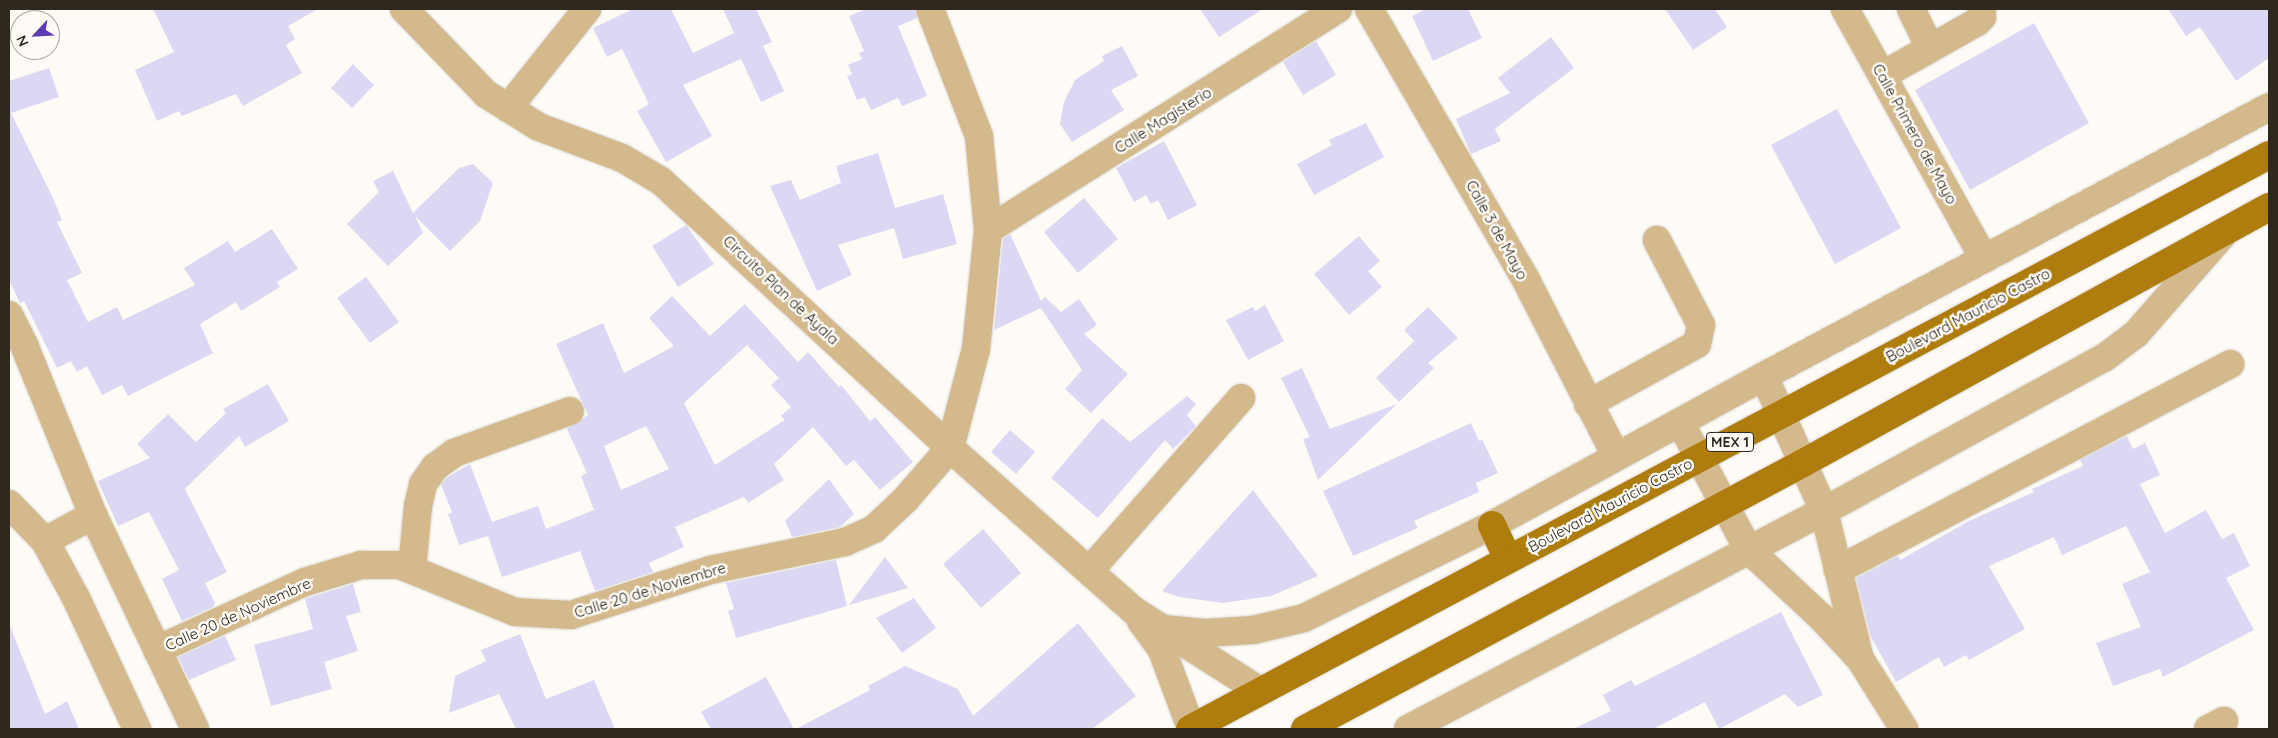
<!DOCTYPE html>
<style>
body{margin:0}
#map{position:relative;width:2278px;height:738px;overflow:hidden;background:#fefbf6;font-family:Quicksand,sans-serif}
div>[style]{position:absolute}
.building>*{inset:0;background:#dcd8f3}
.roads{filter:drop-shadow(0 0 1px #d9d5cf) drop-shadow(0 0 1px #d9d5cf)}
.minor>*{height:28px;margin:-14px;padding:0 14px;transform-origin:14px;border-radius:14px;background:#d3b98c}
.major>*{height:28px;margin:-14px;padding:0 14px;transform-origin:14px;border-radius:14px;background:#af7d0d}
span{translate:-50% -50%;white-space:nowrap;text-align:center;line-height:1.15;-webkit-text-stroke:5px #fefbf6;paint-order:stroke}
.shield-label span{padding:1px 4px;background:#fefbf6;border:1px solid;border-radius:4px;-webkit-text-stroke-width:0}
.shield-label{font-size:14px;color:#2e281f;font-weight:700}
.street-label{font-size:15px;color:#2e281f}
.frame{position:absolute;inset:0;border:10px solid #2e281f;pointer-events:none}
.north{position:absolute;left:10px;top:10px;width:50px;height:50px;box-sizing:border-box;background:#fefbf6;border:1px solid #aba7a0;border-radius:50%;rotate:245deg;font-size:14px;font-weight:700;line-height:20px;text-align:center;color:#2e281f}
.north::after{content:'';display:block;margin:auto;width:18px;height:22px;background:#5f3ab2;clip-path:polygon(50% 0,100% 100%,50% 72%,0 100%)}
</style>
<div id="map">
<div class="building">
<i style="clip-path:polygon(153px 9px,318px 9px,288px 26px,295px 39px,286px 45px,302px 73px,243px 106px,236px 94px,182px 116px,179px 111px,157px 121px,135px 70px,174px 52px)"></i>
<i style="clip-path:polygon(633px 9px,671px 9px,693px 53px,734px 33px,723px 9px,756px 9px,772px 42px,763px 46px,784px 91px,761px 102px,741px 59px,683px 85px,712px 136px,666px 162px,637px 111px,649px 104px,622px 49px,607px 57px,593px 28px)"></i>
<i style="clip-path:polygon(866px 9px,915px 9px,917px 18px,898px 26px,927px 96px,902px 106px,898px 98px,871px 110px,865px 97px,857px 100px,847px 76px,852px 74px,848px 65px,862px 59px,859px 53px,864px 51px,849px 16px)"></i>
<i style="clip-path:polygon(1200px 9px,1263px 9px,1219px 37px)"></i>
<i style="clip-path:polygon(1426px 9px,1468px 9px,1482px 38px,1433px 61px,1412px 16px)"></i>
<i style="clip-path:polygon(1665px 9px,1715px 9px,1727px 27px,1693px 50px)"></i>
<i style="clip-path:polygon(2168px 9px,2269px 9px,2269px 58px,2236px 81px,2200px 27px,2186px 36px)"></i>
<i style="clip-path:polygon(2034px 23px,2089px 123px,1970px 190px,1915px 90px)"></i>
<i style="clip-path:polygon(1551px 37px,1574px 68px,1495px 129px,1501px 141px,1471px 154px,1456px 119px,1510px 93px,1498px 78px)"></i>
<i style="clip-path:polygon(1316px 41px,1336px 75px,1303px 95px,1283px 62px)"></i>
<i style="clip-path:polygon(1122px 46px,1138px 76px,1111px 90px,1124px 110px,1072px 142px,1060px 124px,1064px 102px,1075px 80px,1104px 61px,1102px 56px)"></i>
<i style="clip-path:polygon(353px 64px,374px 85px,352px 108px,331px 88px)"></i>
<i style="clip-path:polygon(49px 68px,59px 97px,11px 113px,53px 198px,62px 220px,57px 222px,82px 273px,67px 280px,88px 322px,117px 307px,123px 320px,195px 285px,184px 268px,228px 241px,235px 252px,272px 229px,298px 269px,277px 282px,280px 287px,241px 311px,236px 302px,200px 324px,213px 353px,128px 396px,122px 385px,102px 395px,87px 366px,77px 372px,71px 361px,57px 368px,24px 301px,20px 303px,9px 280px,9px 81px)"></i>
<i style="clip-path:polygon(1837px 109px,1901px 228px,1835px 264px,1771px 145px)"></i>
<i style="clip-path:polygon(1366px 123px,1384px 157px,1314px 195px,1297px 164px,1332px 145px,1329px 140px)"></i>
<i style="clip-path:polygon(1164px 141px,1197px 205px,1168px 220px,1158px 200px,1151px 204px,1146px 195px,1134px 202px,1116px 168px)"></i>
<i style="clip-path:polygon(878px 153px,895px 208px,943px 194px,957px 244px,903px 259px,894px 228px,838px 245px,852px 275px,817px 291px,770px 186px,791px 180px,800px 200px,841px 183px,836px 166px)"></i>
<i style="clip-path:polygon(473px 164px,493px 183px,480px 221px,450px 251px,415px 216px,423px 233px,388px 266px,347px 224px,379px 192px,373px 181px,393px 171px,413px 213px,459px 168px)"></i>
<i style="clip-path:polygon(1084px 198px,1118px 239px,1078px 273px,1044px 232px)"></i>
<i style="clip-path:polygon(686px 225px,714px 264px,678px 287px,652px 246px)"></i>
<i style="clip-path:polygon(1010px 234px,1041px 301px,1045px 297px,1061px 312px,1079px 299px,1097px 325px,1084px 334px,1128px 374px,1091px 413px,1065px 389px,1082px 370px,1041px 308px,994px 330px,1003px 239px)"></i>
<i style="clip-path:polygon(1359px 236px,1380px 261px,1368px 271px,1382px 287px,1349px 315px,1314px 274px)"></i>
<i style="clip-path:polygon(366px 277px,399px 322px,370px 343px,337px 298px)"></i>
<i style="clip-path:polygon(evenodd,672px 296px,710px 336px,745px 304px,798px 362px,808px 352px,839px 387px,841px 385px,870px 421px,875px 417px,913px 462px,880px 490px,854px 460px,846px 466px,813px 427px,774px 464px,784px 480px,748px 503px,744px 497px,675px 527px,684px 547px,649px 563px,653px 572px,595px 591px,580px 551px,502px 577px,488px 536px,459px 545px,448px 514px,452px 512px,441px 485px,446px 478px,470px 464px,492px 522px,538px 506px,546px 529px,594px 510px,581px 476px,587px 473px,567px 429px,588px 415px,556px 344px,603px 323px,624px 373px,674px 346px,649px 318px,672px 296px,747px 345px,779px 378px,771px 385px,791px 407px,781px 416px,785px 420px,715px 465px,684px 403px,747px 345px,672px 296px,646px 426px,669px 469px,621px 490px,604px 446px,646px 426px)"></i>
<i style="clip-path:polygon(1265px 305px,1284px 341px,1248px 360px,1226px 320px,1253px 307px,1255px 311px)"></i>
<i style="clip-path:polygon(1428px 307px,1458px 338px,1428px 363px,1434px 368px,1399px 402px,1376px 378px,1414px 341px,1404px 330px)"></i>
<i style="clip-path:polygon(1302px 368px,1330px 429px,1397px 404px,1318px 480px,1303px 439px,1310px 437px,1281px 378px)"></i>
<i style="clip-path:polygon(268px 384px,289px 421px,245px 447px,239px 436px,185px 489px,227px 572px,205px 583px,215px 603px,213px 607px,182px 621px,162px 579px,179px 570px,149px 512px,118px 526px,98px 481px,150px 458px,137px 444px,168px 414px,196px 442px,226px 413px,223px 409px)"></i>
<i style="clip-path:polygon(1187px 396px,1196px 404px,1187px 415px,1196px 426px,1173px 449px,1165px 440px,1098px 518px,1051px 478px,1102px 418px,1130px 442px)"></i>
<i style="clip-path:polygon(1471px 423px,1479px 441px,1482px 439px,1498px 473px,1476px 483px,1479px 492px,1414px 521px,1418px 528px,1353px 556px,1323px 491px)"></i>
<i style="clip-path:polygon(1010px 430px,1035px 452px,1016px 474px,991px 452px)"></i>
<i style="clip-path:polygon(2127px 436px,2133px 449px,2145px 443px,2160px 475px,2140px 484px,2165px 533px,2206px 510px,2222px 539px,2234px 533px,2250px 566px,2226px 578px,2254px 630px,2163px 677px,2160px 669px,2113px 686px,2096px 643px,2141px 627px,2122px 584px,2150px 572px,2126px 526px,2062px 555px,2054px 537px,1989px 566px,2025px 629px,1969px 660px,1966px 655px,1944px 667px,1939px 657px,1896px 682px,1870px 635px,1856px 578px,1898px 556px,1900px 560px,1969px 521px,2034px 492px,2032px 489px,2083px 466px,2080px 460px)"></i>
<i style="clip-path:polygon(829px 479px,854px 514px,840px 527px,792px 537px,785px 521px)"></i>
<i style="clip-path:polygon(1253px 490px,1318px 576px,1271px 596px,1223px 603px,1179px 597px,1162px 591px)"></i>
<i style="clip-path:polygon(983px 529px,1021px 573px,981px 608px,943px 564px)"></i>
<i style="clip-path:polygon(885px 557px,908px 588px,849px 605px)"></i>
<i style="clip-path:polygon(836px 560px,847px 606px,736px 638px,728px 611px,734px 609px,726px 583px)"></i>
<i style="clip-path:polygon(353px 584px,361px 612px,346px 616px,358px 651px,324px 662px,332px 689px,271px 706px,254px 645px,313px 629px,305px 599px)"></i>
<i style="clip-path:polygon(914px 598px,936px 628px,902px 653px,876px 618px)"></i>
<i style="clip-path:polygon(1781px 612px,1823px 695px,1798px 707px,1785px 694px,1719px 729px,1705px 702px,1653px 729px,1573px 729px,1611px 711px,1603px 695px,1631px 680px,1635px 686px)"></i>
<i style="clip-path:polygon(1078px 623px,1136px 696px,1092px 729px,796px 729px,870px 690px,868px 686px,905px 666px,958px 689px,973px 716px)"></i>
<i style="clip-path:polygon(10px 626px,45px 714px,67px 701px,79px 729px,9px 729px)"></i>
<i style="clip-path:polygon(520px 634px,546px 699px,594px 680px,615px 729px,516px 729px,499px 694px,449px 713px,455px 676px,486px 661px,481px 650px)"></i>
<i style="clip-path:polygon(225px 636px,236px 660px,189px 680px,178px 657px)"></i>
<i style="clip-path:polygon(766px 677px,794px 729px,711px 729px,701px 712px)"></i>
</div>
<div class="roads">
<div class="minor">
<i style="left:404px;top:9px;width:118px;rotate:46deg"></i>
<i style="left:486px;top:94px;width:62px;rotate:31.9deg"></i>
<i style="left:539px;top:127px;width:89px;rotate:20.5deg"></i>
<i style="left:622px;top:158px;width:45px;rotate:30.5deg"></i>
<i style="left:661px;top:181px;width:393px;rotate:42.7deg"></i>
<i style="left:950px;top:448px;width:244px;rotate:41.5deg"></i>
<i style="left:1133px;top:610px;width:151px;rotate:32.5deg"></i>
<i style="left:1369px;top:9px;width:315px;rotate:59.9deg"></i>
<i style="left:1527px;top:282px;width:195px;rotate:62.9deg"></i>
<i style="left:1845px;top:9px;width:286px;rotate:60.9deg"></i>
<i style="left:1911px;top:9px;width:43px;rotate:64deg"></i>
<i style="left:1883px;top:75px;width:108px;rotate:-29.4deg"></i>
<i style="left:1977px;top:22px;width:7px;rotate:-45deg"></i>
<i style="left:1982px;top:17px;width:8px;rotate:-90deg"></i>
<i style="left:508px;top:108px;width:127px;rotate:-51.4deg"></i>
<i style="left:988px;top:230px;width:414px;rotate:-32.3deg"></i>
<i style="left:9px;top:315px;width:34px;rotate:63deg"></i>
<i style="left:24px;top:345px;width:183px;rotate:67.9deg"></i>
<i style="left:93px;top:515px;width:237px;rotate:64.5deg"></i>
<i style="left:1764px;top:376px;width:148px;rotate:66deg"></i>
<i style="left:1824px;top:511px;width:149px;rotate:76.4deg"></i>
<i style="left:1588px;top:404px;width:124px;rotate:-28.8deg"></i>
<i style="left:1697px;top:344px;width:19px;rotate:-78deg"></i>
<i style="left:1701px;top:325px;width:96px;rotate:-117.4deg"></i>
<i style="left:1680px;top:422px;width:144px;rotate:61.8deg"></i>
<i style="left:1748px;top:549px;width:100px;rotate:43deg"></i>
<i style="left:1821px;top:617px;width:57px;rotate:47.1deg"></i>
<i style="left:1860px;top:659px;width:83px;rotate:57.8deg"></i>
<i style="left:9px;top:504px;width:52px;rotate:45.8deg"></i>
<i style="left:45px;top:541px;width:65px;rotate:61.5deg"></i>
<i style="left:76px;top:598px;width:145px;rotate:65deg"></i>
<i style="left:45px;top:541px;width:55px;rotate:-28.4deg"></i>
<i style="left:412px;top:569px;width:63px;rotate:-84.6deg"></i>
<i style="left:418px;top:506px;width:23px;rotate:-77deg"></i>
<i style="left:423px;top:484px;width:21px;rotate:-55deg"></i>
<i style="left:435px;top:467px;width:24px;rotate:-36deg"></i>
<i style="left:454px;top:453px;width:123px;rotate:-19.9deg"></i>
<i style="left:1090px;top:570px;width:229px;rotate:-48.7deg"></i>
<i style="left:1838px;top:570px;width:443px;rotate:-27.7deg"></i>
<i style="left:1141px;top:621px;width:36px;rotate:54deg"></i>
<i style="left:1162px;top:650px;width:83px;rotate:69.6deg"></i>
<i style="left:1163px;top:629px;width:42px;rotate:5.4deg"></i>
<i style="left:1205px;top:633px;width:48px;rotate:-3.6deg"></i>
<i style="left:1253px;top:630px;width:52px;rotate:-13.2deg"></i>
<i style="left:1304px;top:618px;width:210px;rotate:-26.3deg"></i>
<i style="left:1492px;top:525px;width:310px;rotate:-28.7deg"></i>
<i style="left:1764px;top:376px;width:572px;rotate:-28.04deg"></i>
<i style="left:157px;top:650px;width:163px;rotate:-24.7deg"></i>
<i style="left:305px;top:582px;width:59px;rotate:-16.9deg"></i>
<i style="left:361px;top:565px;width:39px"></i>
<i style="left:400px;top:565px;width:124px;rotate:22.2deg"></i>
<i style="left:515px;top:612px;width:56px;rotate:3.1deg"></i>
<i style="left:571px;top:615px;width:146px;rotate:-17.9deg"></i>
<i style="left:710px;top:570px;width:138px;rotate:-11.7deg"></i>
<i style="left:845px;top:542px;width:32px;rotate:-24deg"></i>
<i style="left:874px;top:529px;width:42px;rotate:-43.1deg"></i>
<i style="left:905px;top:500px;width:69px;rotate:-49.1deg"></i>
<i style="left:950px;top:448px;width:102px;rotate:-75.3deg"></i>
<i style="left:976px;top:349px;width:120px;rotate:-84.2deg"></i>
<i style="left:988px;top:230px;width:94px;rotate:-95.5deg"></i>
<i style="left:979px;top:136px;width:136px;rotate:-111.1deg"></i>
<i style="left:1408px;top:729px;width:470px;rotate:-27.7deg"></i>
<i style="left:1824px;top:511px;width:319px;rotate:-28.7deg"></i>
<i style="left:2104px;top:358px;width:40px;rotate:-37deg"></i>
<i style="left:2136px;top:334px;width:137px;rotate:-48.9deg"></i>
<i style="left:2208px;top:729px;width:18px;rotate:-27deg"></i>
</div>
<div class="major">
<i style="left:1492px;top:525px;width:38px;rotate:65deg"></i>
<i style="left:1190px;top:729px;width:1222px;rotate:-28.01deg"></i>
<i style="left:1305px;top:729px;width:565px;rotate:-28.11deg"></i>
<i style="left:1803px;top:463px;width:532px;rotate:-28.78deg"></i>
</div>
</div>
<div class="shield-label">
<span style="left:1730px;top:442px">MEX 1</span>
</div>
<div class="street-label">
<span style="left:1163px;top:120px;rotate:-32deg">Calle Magisterio</span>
<span style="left:1915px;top:134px;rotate:61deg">Calle Primero de Mayo</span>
<span style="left:1497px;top:230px;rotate:61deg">Calle 3 de Mayo</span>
<span style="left:781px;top:290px;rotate:43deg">Circuito Plan de Ayala</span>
<span style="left:1968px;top:315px;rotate:-28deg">Boulevard Mauricio Castro</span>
<span style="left:1610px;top:505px;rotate:-28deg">Boulevard Mauricio Castro</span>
<span style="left:650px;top:590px;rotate:-17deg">Calle 20 de Noviembre</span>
<span style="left:238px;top:614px;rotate:-24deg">Calle 20 de Noviembre</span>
</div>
<div class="frame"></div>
<div class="north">N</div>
</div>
